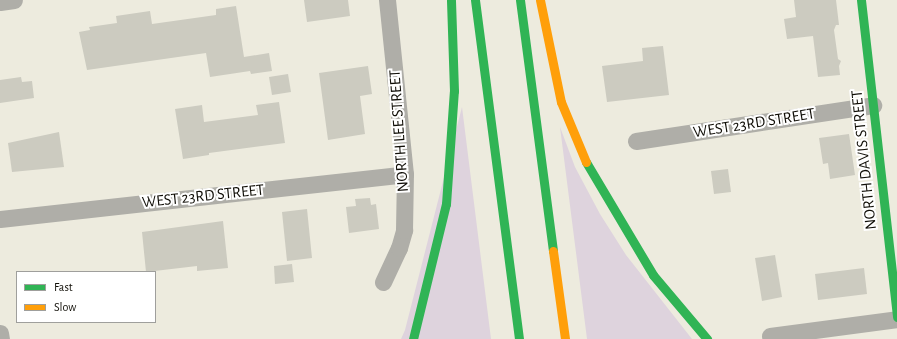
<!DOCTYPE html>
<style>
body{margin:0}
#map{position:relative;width:897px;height:339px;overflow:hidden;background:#edebde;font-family:"Alegreya Sans",sans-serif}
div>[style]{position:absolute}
.green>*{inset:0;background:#ded3dd}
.building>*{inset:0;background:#cccbc0}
.street>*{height:17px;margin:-8.5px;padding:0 8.5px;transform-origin:8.5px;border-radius:8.5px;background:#afaea8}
.fast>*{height:9px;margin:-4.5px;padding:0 4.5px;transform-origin:4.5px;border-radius:4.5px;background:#30b455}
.slow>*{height:9px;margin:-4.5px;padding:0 4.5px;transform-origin:4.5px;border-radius:4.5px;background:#ff9f0a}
span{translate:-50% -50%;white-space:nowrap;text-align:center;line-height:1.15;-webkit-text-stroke:4px #fff;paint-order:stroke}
.street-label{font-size:16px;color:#100e07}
.legend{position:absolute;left:16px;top:271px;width:140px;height:52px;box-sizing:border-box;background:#fff;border:1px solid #9f9f9c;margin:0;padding:5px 7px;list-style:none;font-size:12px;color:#100e07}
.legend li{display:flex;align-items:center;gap:8px;height:20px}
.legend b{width:20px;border:1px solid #9f9f9c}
</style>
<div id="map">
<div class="green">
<i style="clip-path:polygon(462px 107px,491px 339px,401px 339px,405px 330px)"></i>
<i style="clip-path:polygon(560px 127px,575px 167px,600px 214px,626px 255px,692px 339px,587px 339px)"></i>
</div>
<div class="building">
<i style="clip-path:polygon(304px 0,348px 0,350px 16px,307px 22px)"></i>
<i style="clip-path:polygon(794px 0,836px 0,839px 25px,836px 25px,834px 30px,838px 59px,841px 61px,839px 66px,840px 75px,818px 77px,813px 36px,787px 39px,784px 19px,796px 17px)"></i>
<i style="clip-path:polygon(236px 6px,244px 57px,269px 53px,272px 71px,251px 74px,250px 71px,210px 77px,206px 53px,87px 70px,79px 32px,90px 30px,89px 27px,117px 23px,116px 16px,150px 11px,152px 24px,216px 15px,216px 9px)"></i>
<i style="clip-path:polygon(663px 46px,669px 95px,607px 102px,602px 66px,643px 61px,642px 48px)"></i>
<i style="clip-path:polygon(368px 66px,372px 94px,360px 96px,365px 134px,328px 140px,319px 73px)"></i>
<i style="clip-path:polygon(288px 74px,291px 92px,272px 95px,269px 77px)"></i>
<i style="clip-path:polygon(21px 77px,22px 82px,32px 81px,34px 98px,0 103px,0 80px)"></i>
<i style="clip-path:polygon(279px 102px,285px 143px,209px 153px,209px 155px,183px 159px,175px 109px,202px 105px,204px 122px,258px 115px,256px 105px)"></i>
<i style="clip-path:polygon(59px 132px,64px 167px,12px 172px,8px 143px)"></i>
<i style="clip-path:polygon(849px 134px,855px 175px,830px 179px,828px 163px,823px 164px,819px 138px)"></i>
<i style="clip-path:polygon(728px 169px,731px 192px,714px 194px,711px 171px)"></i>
<i style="clip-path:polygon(370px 198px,371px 205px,376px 204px,379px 229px,349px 233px,346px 207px,356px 206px,355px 199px)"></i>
<i style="clip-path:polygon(307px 209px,312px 258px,287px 261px,282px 212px)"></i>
<i style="clip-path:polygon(223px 221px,228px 268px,197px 271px,197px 266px,146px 272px,142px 232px)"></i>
<i style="clip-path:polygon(775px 255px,782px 297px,762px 301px,755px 258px)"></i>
<i style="clip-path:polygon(292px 264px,294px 282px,275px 284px,274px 266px)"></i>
<i style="clip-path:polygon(864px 268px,867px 294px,818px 300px,815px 274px)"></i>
</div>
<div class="street">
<i style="left:0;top:2px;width:14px;rotate:-8deg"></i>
<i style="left:636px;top:141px;width:240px;rotate:-8.6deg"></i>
<i style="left:0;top:219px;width:407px;rotate:-6.3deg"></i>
<i style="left:383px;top:282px;width:38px;rotate:-65deg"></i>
<i style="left:399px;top:248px;width:19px;rotate:-74deg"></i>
<i style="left:404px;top:230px;width:56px;rotate:-89deg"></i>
<i style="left:405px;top:174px;width:175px;rotate:-95.9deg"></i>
<i style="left:0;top:333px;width:6px;rotate:81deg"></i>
<i style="left:770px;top:336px;width:128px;rotate:-7.6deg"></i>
</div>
<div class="fast">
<i style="left:475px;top:0;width:342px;rotate:82.6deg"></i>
<i style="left:520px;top:0;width:253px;rotate:82.5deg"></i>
<i style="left:861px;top:0;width:319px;rotate:83.5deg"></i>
<i style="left:586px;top:162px;width:131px;rotate:59.3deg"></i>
<i style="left:653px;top:275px;width:84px;rotate:49.8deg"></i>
<i style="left:413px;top:339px;width:139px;rotate:-76.3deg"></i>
<i style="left:446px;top:204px;width:113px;rotate:-86deg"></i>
<i style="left:454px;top:91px;width:91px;rotate:-91.9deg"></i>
</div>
<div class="slow">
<i style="left:540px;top:0;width:104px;rotate:78.4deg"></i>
<i style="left:561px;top:102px;width:65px;rotate:67.4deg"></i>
<i style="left:553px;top:251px;width:89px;rotate:82.2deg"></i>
</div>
<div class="street-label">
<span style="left:754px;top:123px;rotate:-9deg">WEST 23RD STREET</span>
<span style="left:399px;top:131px;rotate:-94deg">NORTH LEE STREET</span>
<span style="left:864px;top:160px;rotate:-96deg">NORTH DAVIS STREET</span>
<span style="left:203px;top:196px;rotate:-6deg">WEST 23RD STREET</span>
</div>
<ul class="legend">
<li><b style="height:5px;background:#30b455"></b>Fast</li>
<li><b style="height:5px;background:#ff9f0a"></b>Slow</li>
</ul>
</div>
